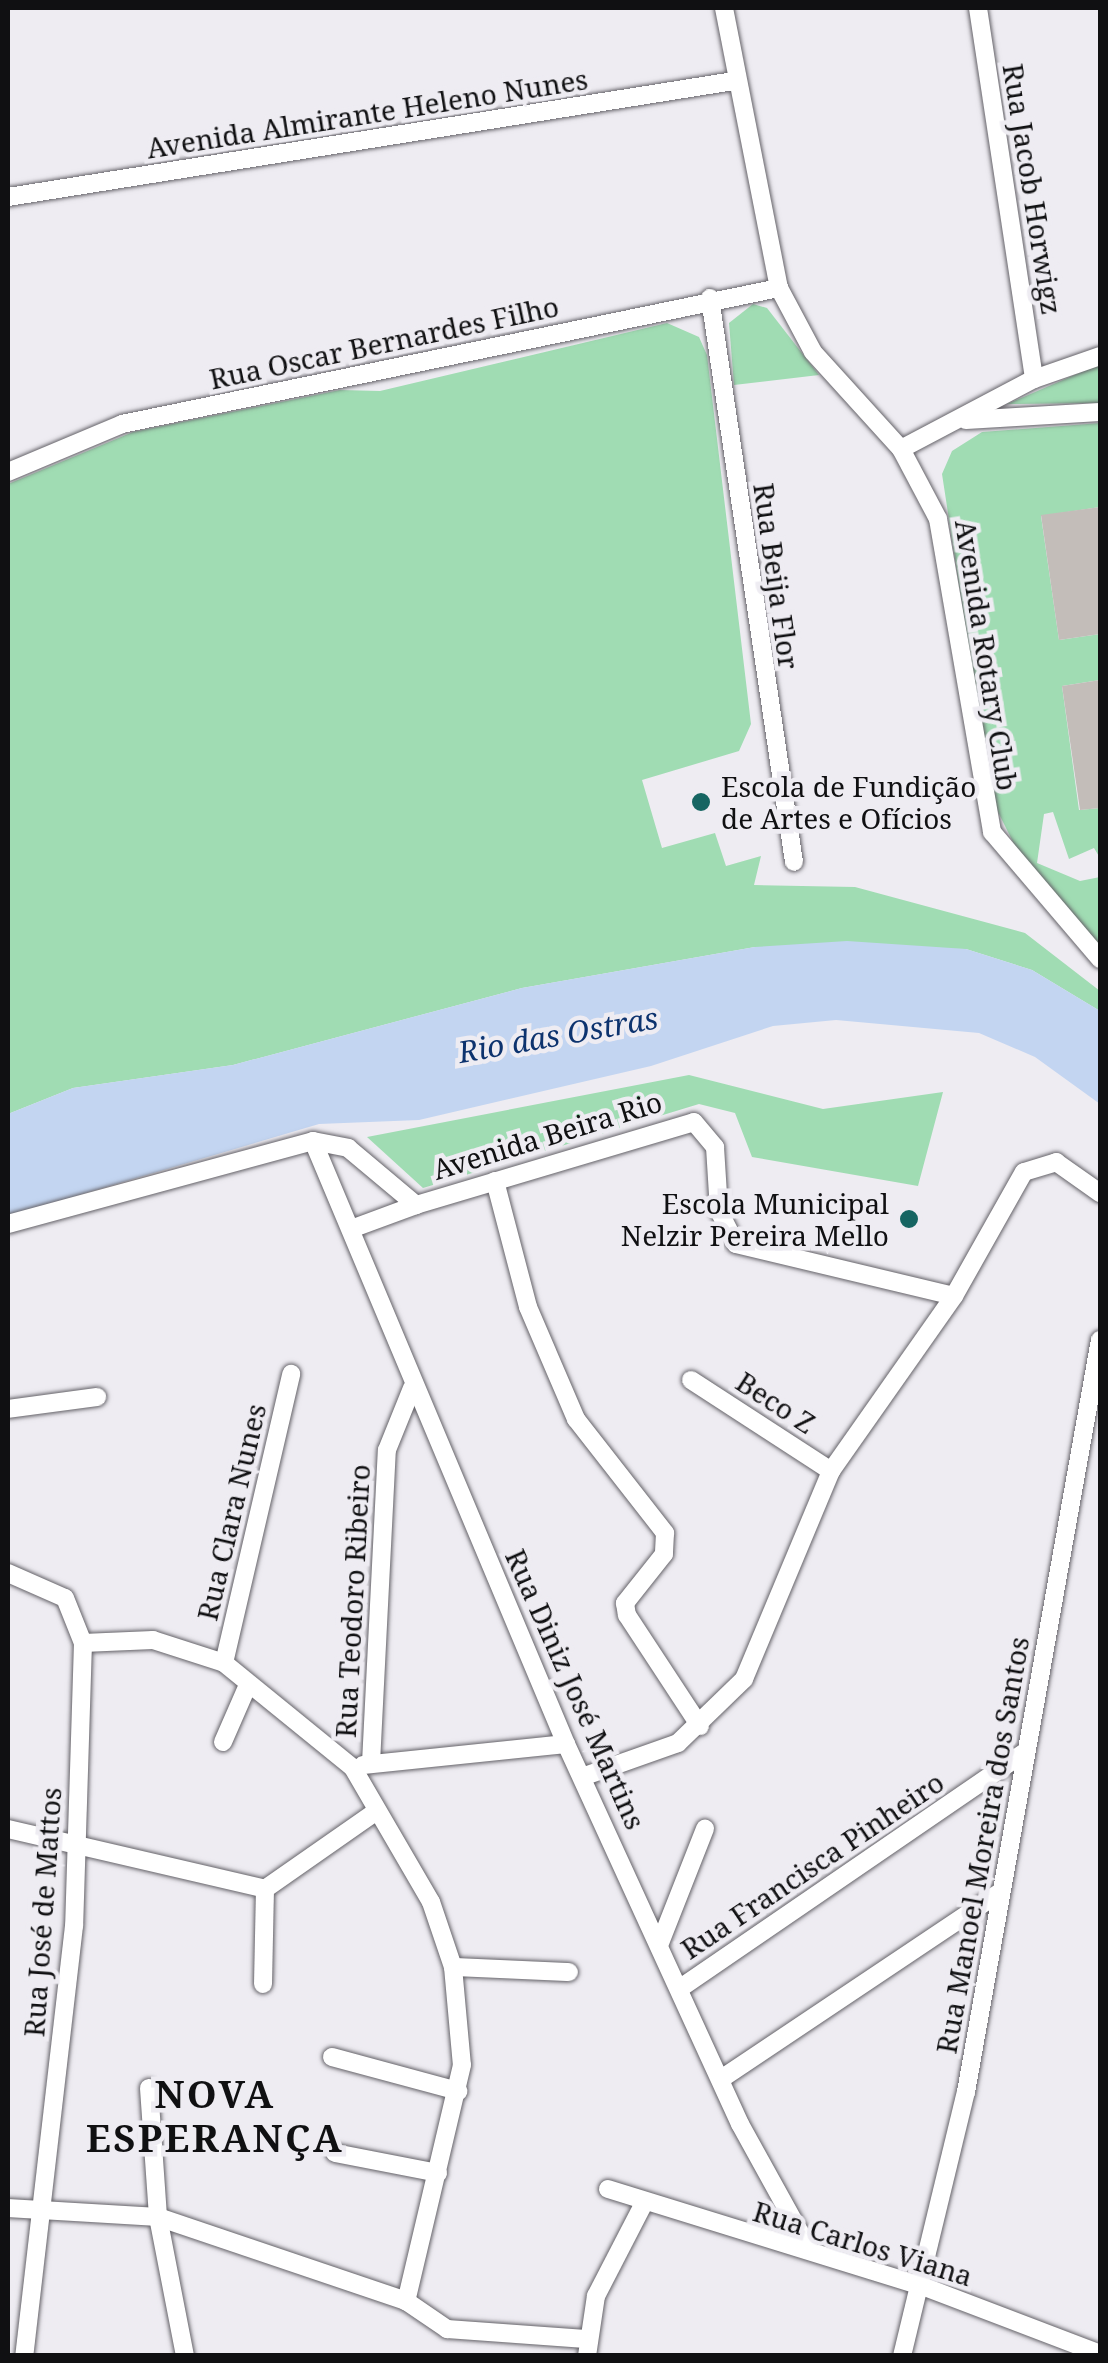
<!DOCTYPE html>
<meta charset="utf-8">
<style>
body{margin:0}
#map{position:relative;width:1108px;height:2363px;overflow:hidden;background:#eeecf2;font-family:"Noto Serif",serif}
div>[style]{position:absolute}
.green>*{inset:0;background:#a0dcb3}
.water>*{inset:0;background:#c3d5f1}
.building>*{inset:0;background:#c3bdb9}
.roads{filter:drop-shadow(0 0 2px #646268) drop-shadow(0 0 2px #646268)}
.street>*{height:18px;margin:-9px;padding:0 9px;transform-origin:9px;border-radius:9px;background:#fff}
.dots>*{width:28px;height:28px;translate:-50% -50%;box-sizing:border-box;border:5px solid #eeecf2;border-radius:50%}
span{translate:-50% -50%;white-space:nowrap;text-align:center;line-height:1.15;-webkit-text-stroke:9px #eeecf2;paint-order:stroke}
.street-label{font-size:28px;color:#101012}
.poi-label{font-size:28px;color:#101012}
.left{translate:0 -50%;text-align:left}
.right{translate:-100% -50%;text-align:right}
.water-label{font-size:30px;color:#0d336e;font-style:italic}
.district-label{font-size:38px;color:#101012;font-weight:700;letter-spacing:2.5px}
.frame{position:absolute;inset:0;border:10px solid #101012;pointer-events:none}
</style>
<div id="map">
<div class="green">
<i style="clip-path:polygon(753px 304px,767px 308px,819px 375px,734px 385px,729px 323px)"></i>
<i style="clip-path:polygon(667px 323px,699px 337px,707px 355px,751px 724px,739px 751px,642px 780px,662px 848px,715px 833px,726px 866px,761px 856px,754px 885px,855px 887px,1025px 933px,1100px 991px,1100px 1011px,1032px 970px,966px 949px,755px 947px,522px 988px,233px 1065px,73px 1088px,8px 1114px,8px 484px,133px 432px,340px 390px,380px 391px)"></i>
<i style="clip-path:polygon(1100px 364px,1100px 403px,1007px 404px)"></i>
<i style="clip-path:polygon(1100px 423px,1100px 507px,1041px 516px,1059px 640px,1100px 634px,1100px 680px,1062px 686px,1079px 810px,1100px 808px,1100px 858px,1094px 848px,1069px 859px,1053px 812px,1044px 814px,1037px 863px,1080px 881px,1100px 877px,1100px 946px,1018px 852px,992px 800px,942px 474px,952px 451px,982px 432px)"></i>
<i style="clip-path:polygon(689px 1075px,823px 1109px,943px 1092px,918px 1186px,752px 1157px,735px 1113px,699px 1104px,423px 1188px,367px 1137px)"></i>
</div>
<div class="water">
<i style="clip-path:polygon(847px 941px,966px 949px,1032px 970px,1100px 1011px,1100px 1104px,1035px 1057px,979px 1033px,836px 1020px,773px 1026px,651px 1066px,419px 1120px,319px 1124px,8px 1216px,8px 1114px,73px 1088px,233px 1065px,522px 988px,755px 947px)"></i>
</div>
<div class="building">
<i style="clip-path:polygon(1100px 507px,1100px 634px,1059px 640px,1041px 515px)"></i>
<i style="clip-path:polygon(1100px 680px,1100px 808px,1080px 810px,1062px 686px)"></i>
</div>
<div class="roads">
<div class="street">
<i style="left:724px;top:8px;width:285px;rotate:78.9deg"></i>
<i style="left:779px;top:288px;width:72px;rotate:62deg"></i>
<i style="left:813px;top:352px;width:131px;rotate:47.8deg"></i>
<i style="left:901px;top:449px;width:79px;rotate:62.1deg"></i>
<i style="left:938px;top:519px;width:318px;rotate:80.2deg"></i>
<i style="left:992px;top:832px;width:167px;rotate:49.6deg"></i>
<i style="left:978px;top:8px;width:375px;rotate:81.4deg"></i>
<i style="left:8px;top:197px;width:735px;rotate:-9.08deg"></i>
<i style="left:710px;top:298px;width:570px;rotate:81.53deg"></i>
<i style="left:966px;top:420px;width:134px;rotate:-3.4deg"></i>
<i style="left:901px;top:449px;width:150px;rotate:-27.8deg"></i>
<i style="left:1034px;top:379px;width:70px;rotate:-19.2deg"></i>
<i style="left:8px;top:472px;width:124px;rotate:-22.8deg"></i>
<i style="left:122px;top:424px;width:671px;rotate:-11.7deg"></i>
<i style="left:313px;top:1141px;width:654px;rotate:67.24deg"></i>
<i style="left:566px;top:1744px;width:418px;rotate:65.4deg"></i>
<i style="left:740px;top:2124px;width:143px;rotate:61.1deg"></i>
<i style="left:495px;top:1181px;width:130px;rotate:75.3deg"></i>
<i style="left:528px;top:1307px;width:122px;rotate:66.8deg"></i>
<i style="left:576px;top:1419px;width:145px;rotate:52deg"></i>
<i style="left:665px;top:1533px;width:21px;rotate:93deg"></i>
<i style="left:664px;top:1554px;width:63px;rotate:128.5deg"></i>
<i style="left:625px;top:1603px;width:12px;rotate:81deg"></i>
<i style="left:627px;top:1615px;width:133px;rotate:56.7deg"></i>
<i style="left:8px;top:1224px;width:316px;rotate:-15.2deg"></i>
<i style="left:313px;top:1141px;width:36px;rotate:11deg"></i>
<i style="left:348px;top:1148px;width:89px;rotate:40deg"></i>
<i style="left:416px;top:1205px;width:290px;rotate:-16.6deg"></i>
<i style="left:694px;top:1122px;width:33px;rotate:50deg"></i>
<i style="left:715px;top:1147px;width:64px;rotate:86.4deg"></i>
<i style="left:719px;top:1211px;width:37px;rotate:63deg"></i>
<i style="left:736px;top:1244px;width:224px;rotate:13.4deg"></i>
<i style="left:351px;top:1229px;width:69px;rotate:-20.3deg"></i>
<i style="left:691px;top:1380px;width:167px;rotate:33deg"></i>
<i style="left:8px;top:1409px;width:90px;rotate:-7.7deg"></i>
<i style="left:8px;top:1573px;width:62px;rotate:23.7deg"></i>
<i style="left:65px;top:1598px;width:48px;rotate:68.2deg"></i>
<i style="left:83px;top:1643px;width:283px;rotate:91.8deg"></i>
<i style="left:74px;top:1926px;width:433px;rotate:96.6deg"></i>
<i style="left:83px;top:1643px;width:70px;rotate:-2.5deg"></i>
<i style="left:153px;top:1640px;width:75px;rotate:17.9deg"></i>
<i style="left:224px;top:1663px;width:166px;rotate:39.1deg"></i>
<i style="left:353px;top:1768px;width:155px;rotate:59.8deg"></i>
<i style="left:431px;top:1902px;width:69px;rotate:71.3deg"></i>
<i style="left:453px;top:1967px;width:98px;rotate:84.8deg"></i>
<i style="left:462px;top:2065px;width:243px;rotate:103.3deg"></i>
<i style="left:224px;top:1663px;width:297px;rotate:-76.9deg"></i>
<i style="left:223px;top:1742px;width:60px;rotate:-66.4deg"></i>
<i style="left:371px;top:1763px;width:313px;rotate:-87.1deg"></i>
<i style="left:387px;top:1450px;width:67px;rotate:-68deg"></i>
<i style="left:363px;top:1765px;width:204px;rotate:-5.9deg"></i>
<i style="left:582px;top:1777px;width:102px;rotate:-19.5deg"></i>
<i style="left:678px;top:1743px;width:92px;rotate:-44.1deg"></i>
<i style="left:744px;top:1679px;width:225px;rotate:-67.3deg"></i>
<i style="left:831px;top:1471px;width:214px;rotate:-54.9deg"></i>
<i style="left:954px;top:1296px;width:142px;rotate:-60.6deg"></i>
<i style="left:1024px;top:1172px;width:34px;rotate:-17deg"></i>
<i style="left:1056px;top:1162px;width:54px;rotate:35.2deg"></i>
<i style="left:8px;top:1829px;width:264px;rotate:13.1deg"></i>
<i style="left:265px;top:1889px;width:136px;rotate:-34.9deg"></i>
<i style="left:660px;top:1943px;width:123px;rotate:-68.5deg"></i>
<i style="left:453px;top:1967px;width:116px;rotate:2.5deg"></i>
<i style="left:263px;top:1984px;width:95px;rotate:-88.8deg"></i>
<i style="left:679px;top:1989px;width:419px;rotate:-34.4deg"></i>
<i style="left:332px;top:2057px;width:131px;rotate:15.1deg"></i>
<i style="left:721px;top:2079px;width:334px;rotate:-33.8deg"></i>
<i style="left:149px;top:2088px;width:129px;rotate:86deg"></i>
<i style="left:158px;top:2217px;width:142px;rotate:79deg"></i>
<i style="left:335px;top:2153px;width:105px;rotate:11deg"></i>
<i style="left:608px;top:2189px;width:332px;rotate:17.2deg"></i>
<i style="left:925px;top:2287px;width:187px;rotate:20.9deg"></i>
<i style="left:8px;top:2208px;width:150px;rotate:3.4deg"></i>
<i style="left:158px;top:2217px;width:262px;rotate:18.7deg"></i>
<i style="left:406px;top:2301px;width:50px;rotate:34.3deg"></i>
<i style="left:447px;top:2329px;width:139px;rotate:4.1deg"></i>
<i style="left:587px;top:2356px;width:61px;rotate:-81.5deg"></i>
<i style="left:596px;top:2296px;width:102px;rotate:-62.7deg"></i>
<i style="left:902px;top:2356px;width:272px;rotate:-76.4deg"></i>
<i style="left:966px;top:2092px;width:764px;rotate:-79.9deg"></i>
</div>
</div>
<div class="dots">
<i style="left:701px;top:802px;background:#166562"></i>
<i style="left:909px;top:1219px;background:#166562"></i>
</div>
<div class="street-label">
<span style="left:367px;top:113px;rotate:-9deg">Avenida Almirante Heleno Nunes</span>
<span style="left:1033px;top:189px;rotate:81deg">Rua Jacob Horwigz</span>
<span style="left:384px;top:342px;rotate:-12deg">Rua Oscar Bernardes Filho</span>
<span style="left:777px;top:576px;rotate:82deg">Rua Beija Flor</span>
<span style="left:987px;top:655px;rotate:81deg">Avenida Rotary Club</span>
<span style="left:547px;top:1135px;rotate:-17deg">Avenida Beira Rio</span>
<span style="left:776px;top:1402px;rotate:33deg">Beco Z</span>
<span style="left:231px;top:1512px;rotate:-77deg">Rua Clara Nunes</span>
<span style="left:352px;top:1601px;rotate:-87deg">Rua Teodoro Ribeiro</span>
<span style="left:576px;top:1689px;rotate:66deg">Rua Diniz José Martins</span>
<span style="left:982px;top:1845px;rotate:-80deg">Rua Manoel Moreira dos Santos</span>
<span style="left:812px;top:1865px;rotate:-34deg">Rua Francisca Pinheiro</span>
<span style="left:42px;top:1912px;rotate:-86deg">Rua José de Mattos</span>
<span style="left:863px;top:2243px;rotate:17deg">Rua Carlos Viana</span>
</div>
<div class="poi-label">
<span class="left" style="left:721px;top:802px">Escola de Fundição<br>de Artes e Ofícios</span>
<span class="right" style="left:889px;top:1219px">Escola Municipal<br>Nelzir Pereira Mello</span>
</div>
<div class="water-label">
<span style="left:558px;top:1035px;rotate:-10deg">Rio das Ostras</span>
</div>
<div class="district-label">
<span style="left:215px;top:2116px">NOVA<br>ESPERANÇA</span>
</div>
<div class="frame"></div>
</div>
